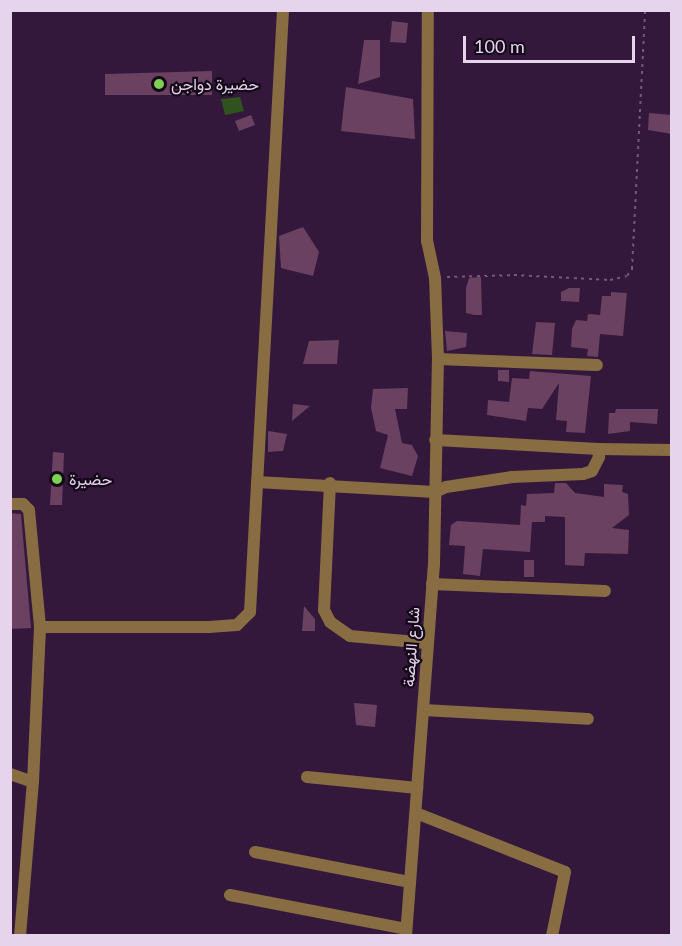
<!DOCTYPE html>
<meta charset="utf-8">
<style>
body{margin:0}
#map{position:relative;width:682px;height:946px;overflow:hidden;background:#33183c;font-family:Lato,Vazirmatn,sans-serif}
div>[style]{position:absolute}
.water>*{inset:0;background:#30531e}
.building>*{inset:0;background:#6a4160}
.path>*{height:2px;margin-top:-1px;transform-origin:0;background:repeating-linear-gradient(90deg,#735b7b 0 3px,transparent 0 7.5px)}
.street>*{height:12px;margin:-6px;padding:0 6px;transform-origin:6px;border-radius:6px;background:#886d43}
.dots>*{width:16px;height:16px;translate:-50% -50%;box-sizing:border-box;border:3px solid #140919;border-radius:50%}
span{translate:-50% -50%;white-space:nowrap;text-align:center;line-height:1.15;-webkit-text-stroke:4.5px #140919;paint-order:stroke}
.poi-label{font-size:16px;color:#e5d4ec}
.left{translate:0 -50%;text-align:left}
.street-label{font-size:16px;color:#e5d4ec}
.frame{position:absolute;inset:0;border:12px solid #e5d4ec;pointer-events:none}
.scale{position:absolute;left:463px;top:36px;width:172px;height:27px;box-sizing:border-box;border:3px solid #e5d4ec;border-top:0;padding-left:8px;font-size:18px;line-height:21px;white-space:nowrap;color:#e5d4ec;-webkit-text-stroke:4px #140919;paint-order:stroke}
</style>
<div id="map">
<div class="water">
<i style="clip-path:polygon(240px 97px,244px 111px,225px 115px,221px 99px)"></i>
</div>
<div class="building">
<i style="clip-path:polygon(392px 21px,408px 23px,406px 43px,390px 42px)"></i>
<i style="clip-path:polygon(364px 40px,380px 40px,380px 77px,358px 84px)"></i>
<i style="clip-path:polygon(212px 71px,212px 95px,105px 95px,105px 74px)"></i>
<i style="clip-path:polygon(346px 87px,413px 99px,415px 139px,341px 131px)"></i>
<i style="clip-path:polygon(649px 113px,672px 115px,672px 134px,648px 130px)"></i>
<i style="clip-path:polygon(251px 115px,255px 125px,239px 131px,235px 121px)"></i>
<i style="clip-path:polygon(303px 227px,319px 252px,313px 276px,281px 268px,279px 236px)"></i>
<i style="clip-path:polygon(481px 277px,482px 315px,474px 315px,466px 313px,466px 288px,469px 278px)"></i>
<i style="clip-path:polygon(569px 288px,580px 288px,579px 302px,561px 301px,561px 292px)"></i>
<i style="clip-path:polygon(611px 292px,627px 293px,623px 336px,600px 334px,598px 357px,587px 356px,588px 349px,571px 347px,572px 329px,576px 320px,587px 321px,588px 314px,600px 315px,602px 296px,611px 296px)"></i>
<i style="clip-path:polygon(536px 322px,555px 323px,552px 355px,532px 354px)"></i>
<i style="clip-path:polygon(445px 331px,467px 333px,466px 347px,447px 351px)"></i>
<i style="clip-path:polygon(339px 340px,337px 364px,303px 364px,309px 341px)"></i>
<i style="clip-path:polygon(498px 370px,509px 370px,509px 382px,498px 381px)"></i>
<i style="clip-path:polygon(530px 371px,591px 376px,585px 433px,566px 432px,567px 421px,556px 420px,559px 383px,542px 409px,528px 408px,526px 421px,487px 415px,488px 400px,509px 402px,512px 378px,529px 379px)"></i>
<i style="clip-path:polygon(408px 388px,407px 409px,395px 409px,402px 443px,412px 445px,418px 456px,412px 476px,380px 468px,388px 435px,376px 431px,371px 408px,373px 389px)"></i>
<i style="clip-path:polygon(293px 404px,310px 406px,292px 421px)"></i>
<i style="clip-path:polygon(616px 409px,658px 409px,657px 424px,630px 422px,630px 431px,608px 434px,609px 413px,615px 413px)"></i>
<i style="clip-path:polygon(268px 431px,287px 434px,283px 451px,268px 452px)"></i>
<i style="clip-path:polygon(53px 452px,64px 453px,62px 505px,50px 505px)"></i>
<i style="clip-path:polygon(555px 483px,566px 483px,575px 493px,604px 497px,604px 484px,623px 485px,622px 492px,628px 494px,629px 515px,612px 528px,629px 530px,628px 554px,585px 553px,584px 566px,565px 565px,565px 517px,545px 516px,545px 522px,532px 522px,530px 552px,483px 549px,480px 576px,463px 574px,465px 546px,449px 545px,451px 525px,457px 521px,520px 525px,521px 505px,526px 506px,527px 494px,554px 493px)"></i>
<i style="clip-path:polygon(10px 513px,21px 514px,31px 628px,11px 629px)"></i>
<i style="clip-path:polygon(524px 560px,534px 560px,534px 577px,524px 577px)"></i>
<i style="clip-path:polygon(304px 606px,315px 619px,315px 631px,302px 631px)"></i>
<i style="clip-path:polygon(354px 703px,377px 705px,375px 727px,356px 725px)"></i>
</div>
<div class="path">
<i style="left:447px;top:277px;width:67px;rotate:-1.7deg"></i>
<i style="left:514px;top:275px;width:96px;rotate:3deg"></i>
<i style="left:610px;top:280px;width:17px;rotate:-13deg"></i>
<i style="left:627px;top:276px;width:9px;rotate:-54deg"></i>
<i style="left:632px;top:269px;width:259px;rotate:-87.1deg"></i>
</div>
<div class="street">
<i style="left:438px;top:359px;width:159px;rotate:2.2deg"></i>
<i style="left:598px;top:449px;width:74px;rotate:0.8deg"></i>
<i style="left:257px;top:482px;width:178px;rotate:3.2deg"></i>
<i style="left:435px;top:492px;width:12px;rotate:-24deg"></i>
<i style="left:446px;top:487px;width:67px;rotate:-8.6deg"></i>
<i style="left:512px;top:477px;width:71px;rotate:-2.4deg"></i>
<i style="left:583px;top:474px;width:9px;rotate:-18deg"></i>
<i style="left:592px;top:471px;width:16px;rotate:-63deg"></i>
<i style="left:599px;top:457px;width:8px;rotate:-97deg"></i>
<i style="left:598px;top:449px;width:163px;rotate:-176.8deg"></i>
<i style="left:330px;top:483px;width:127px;rotate:92.7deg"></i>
<i style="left:324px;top:610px;width:13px;rotate:63deg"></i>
<i style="left:330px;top:622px;width:24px;rotate:35deg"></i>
<i style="left:350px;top:636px;width:77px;rotate:5.2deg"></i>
<i style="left:10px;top:504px;width:13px"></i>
<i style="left:23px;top:504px;width:8px;rotate:45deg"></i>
<i style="left:29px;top:510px;width:118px;rotate:84.6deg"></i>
<i style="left:432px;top:584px;width:173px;rotate:2.3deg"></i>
<i style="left:424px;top:710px;width:164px;rotate:3.1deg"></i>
<i style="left:10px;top:774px;width:24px;rotate:19deg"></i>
<i style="left:307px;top:777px;width:111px;rotate:5.7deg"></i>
<i style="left:416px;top:813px;width:160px;rotate:21.6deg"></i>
<i style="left:565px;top:872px;width:65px;rotate:101.5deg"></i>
<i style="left:255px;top:852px;width:158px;rotate:11deg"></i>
<i style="left:230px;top:895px;width:179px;rotate:10.9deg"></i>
<i style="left:20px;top:936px;width:155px;rotate:-85.2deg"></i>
<i style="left:33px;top:782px;width:155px;rotate:-87.4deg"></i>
<i style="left:40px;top:627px;width:169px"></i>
<i style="left:209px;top:627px;width:28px;rotate:-4deg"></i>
<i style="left:237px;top:625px;width:18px;rotate:-45deg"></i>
<i style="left:250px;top:612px;width:603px;rotate:-86.86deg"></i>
<i style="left:406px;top:936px;width:372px;rotate:-85.7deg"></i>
<i style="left:434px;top:565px;width:206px;rotate:-88.9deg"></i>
<i style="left:438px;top:359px;width:81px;rotate:-92.1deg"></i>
<i style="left:435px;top:278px;width:38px;rotate:-102deg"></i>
<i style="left:427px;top:241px;width:231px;rotate:-89.8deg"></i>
</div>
<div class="dots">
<i style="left:159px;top:84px;background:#7ed153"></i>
<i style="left:57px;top:479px;background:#7ed153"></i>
</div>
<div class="poi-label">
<span class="left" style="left:171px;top:84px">حضيرة دواجن</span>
<span class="left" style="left:69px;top:479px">حضيرة</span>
</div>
<div class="street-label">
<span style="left:411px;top:647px;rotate:-86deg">شارع النهضة</span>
</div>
<div class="frame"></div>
<div class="scale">100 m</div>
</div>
